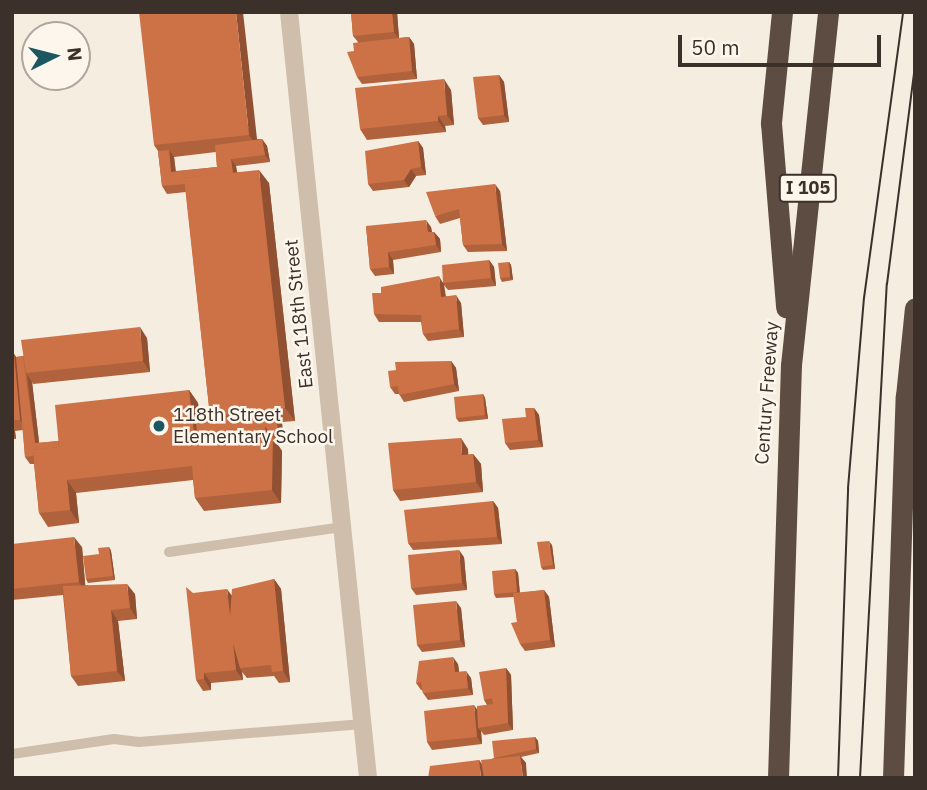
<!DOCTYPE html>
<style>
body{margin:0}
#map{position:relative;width:927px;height:790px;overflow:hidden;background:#f5ede0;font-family:"IBM Plex Sans",sans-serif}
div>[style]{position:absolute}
.lane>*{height:10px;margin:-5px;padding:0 5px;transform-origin:5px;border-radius:5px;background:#cebeab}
.street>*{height:18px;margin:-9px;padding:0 9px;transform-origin:9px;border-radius:9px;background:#cebeab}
.highway>*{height:21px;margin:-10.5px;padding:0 10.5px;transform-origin:10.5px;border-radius:10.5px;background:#5d4c41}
.tram>*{height:2px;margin:-1px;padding:0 1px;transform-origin:1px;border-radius:1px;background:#3c312a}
.wall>*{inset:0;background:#b0623c}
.shaded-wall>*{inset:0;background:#905031}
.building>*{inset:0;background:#cd7246}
.dots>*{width:19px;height:19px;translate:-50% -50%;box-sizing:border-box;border:4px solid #fcf6ed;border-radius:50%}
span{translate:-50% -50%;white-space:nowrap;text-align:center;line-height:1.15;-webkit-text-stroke:5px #fcf6ed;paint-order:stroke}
.shield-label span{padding:2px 5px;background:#fcf6ed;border:2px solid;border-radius:5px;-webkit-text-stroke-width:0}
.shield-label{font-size:18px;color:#3c312a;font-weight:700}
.street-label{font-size:19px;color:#3c312a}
.poi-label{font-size:19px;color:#3c312a}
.left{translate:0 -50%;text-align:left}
.frame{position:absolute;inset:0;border:14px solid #3c312a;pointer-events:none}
.north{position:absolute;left:21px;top:21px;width:70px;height:70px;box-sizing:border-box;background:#fcf6ed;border:2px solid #afa79f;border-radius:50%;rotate:84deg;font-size:19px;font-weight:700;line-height:28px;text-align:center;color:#3c312a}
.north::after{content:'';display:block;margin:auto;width:24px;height:32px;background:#1c5661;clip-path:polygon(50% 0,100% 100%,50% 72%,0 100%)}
.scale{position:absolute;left:678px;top:35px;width:203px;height:32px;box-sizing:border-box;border:4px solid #3c312a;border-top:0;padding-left:9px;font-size:21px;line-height:24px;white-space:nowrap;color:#3c312a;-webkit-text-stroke:5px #fcf6ed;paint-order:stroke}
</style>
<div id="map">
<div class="lane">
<i style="left:169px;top:552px;width:176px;rotate:-8.2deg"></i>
<i style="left:12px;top:754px;width:103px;rotate:-8.4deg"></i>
<i style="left:114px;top:739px;width:25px;rotate:7deg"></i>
<i style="left:139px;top:742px;width:225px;rotate:-4.6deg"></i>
</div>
<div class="street">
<i style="left:289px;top:12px;width:770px;rotate:84.11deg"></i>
</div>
<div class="highway">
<i style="left:782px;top:12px;width:112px;rotate:95.7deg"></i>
<i style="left:771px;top:123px;width:185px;rotate:85.3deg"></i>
<i style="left:778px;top:778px;width:413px;rotate:-88.2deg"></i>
<i style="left:791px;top:365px;width:355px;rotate:-84deg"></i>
<i style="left:893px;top:778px;width:382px;rotate:-88.1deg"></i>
<i style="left:906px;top:396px;width:88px;rotate:-84.2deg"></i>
</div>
<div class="tram">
<i style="left:838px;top:778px;width:290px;rotate:-88deg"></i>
<i style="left:848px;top:488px;width:191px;rotate:-85.2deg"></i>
<i style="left:864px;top:298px;width:289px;rotate:-82.2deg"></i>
<i style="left:860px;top:778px;width:495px;rotate:-86.9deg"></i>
<i style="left:887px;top:284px;width:221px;rotate:-82.7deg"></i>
</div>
<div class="wall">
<i style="clip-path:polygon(evenodd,159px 12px,257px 139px,262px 139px,267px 146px,270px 162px,236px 166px,237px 172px,269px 183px,295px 421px,282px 422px,283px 439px,275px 440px,282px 451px,281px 503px,204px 511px,195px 498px,193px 480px,76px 493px,79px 523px,48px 527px,39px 513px,34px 464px,30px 464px,25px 457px,23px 430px,15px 431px,16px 439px,12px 439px,12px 354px,14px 354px,16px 357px,147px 338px,150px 372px,33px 384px,32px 382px,39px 443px,58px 441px,189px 390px,198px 403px,200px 422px,214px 421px,210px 416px,186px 192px,167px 194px,162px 186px,158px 151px,154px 145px,159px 12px,216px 152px,217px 167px,176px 171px,174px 157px,216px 152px)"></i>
<i style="clip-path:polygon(351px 12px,397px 12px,399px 38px,409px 37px,414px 44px,417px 79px,362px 84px,357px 77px,354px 51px,358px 42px,353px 36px)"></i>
<i style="clip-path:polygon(499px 75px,504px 82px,509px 122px,483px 125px,478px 118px)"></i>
<i style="clip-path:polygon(451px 90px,454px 125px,445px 126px,446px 132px,367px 140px,360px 129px)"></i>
<i style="clip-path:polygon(418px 141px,423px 148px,426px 175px,416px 176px,409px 187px,373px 191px,368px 184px)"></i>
<i style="clip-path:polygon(500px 191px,507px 251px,468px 252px,463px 245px,460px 218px,440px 224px,435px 216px)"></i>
<i style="clip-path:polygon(366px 226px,431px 227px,432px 232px,434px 232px,440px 239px,441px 252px,393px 260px,394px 274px,375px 276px,370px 269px)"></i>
<i style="clip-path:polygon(489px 260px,494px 267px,496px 286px,448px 290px,444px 285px,446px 296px,461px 303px,464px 337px,428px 341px,423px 334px,421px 322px,379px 322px,374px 314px,381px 293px,443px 282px)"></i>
<i style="clip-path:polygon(509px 262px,511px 265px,513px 280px,502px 282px,500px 278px)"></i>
<i style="clip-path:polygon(451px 361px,456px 368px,459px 391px,404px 402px,399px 394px,395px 394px,390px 387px)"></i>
<i style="clip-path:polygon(483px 394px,485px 398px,488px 419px,459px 422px,456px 418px)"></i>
<i style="clip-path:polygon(534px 408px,539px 415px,543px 447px,510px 450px,505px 443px)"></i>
<i style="clip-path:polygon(468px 449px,468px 455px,473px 454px,481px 464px,483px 492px,400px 501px,393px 490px)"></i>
<i style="clip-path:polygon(493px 501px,498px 508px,502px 544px,413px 550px,408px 543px)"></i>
<i style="clip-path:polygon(12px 544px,82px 547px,85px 585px,135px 594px,137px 619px,118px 621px,125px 681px,78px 686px,71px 676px,63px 595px,12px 600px)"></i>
<i style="clip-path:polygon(552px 545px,555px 569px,543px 570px,541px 567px)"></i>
<i style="clip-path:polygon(109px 547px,111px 551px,115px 580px,88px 583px,86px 579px,99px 554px)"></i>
<i style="clip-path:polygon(464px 557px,467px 590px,416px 595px,411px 588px)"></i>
<i style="clip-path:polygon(515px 569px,518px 573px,520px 593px,544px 590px,549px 597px,555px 647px,525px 651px,520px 644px,514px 597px,496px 598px,494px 594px)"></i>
<i style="clip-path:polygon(274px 579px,281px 589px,290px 682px,279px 683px,274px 676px,247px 678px,242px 672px,243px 680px,211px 683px,211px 690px,203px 691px,196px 680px,193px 593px,232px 595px)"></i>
<i style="clip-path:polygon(461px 608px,465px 647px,422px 652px,417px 645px)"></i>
<i style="clip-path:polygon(458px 664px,459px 672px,471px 678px,473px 695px,428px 700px,423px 693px,422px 690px,421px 690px,416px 683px)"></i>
<i style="clip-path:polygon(506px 668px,511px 675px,513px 730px,484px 735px,481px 731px,482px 744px,432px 750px,427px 742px,477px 710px,487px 705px,484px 700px)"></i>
<i style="clip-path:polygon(535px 737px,538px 741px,539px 753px,521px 757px,526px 763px,428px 778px,479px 760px,482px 764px)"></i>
</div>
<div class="shaded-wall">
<i style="clip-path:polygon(236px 12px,243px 12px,258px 148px,249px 135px)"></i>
<i style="clip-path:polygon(392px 12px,397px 12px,399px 39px,394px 32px)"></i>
<i style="clip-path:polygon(409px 37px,414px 44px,417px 79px,412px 71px)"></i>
<i style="clip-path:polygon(499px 75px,504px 82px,509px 122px,504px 115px)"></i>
<i style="clip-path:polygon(444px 79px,451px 90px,454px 125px,447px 115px)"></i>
<i style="clip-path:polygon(438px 116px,445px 126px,446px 132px,438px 121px)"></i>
<i style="clip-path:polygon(262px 139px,267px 146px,270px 162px,265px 155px)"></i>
<i style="clip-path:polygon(418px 141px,423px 148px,426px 175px,421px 167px)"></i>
<i style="clip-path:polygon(169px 150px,174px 157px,176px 179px,171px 172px)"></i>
<i style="clip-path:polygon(231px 159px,236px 166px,239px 186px,233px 179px)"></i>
<i style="clip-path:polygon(411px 169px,416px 176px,409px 187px,404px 180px)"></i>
<i style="clip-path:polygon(259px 170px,269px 183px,295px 421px,285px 408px)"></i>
<i style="clip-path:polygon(495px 184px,500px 191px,507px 251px,502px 244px)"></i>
<i style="clip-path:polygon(426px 220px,431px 227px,433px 240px,428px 232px)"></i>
<i style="clip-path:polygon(434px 232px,440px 239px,441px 252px,436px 245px)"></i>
<i style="clip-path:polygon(388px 252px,393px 260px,394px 274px,389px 267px)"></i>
<i style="clip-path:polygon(489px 260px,494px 267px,496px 286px,491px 278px)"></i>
<i style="clip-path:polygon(509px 262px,511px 265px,513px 280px,510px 277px)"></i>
<i style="clip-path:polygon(439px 276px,444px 285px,446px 304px,441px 297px)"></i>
<i style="clip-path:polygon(456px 295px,461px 303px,464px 337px,459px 329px)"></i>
<i style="clip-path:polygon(140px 327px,147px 338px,150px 372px,143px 361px)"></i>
<i style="clip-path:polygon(14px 354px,21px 364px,27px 430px,20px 420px)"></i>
<i style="clip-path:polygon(451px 361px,456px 368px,459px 391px,454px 384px)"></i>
<i style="clip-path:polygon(27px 374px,32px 382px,40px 450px,35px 443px)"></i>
<i style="clip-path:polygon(189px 390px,198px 403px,202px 439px,194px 434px)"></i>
<i style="clip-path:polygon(483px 394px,485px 398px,488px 419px,485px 415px)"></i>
<i style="clip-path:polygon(534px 408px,539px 415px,543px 447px,538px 440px)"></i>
<i style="clip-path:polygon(276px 415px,282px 422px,283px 439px,278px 432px)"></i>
<i style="clip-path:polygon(265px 426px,282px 451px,281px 503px,272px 490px)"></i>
<i style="clip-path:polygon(12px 427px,15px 431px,16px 439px,12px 434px)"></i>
<i style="clip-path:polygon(461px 438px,468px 449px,469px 466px,462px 455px)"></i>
<i style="clip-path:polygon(473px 454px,481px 464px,483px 492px,476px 482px)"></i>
<i style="clip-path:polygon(67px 480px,76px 493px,79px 523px,70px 510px)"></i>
<i style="clip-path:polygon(493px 501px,498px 508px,502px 544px,497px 537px)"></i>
<i style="clip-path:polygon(74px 537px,82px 547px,86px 593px,79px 582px)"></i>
<i style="clip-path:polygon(549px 541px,552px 545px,555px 569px,553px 565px)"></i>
<i style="clip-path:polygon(109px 547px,111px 551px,115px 580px,113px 576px)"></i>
<i style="clip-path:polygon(459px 550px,464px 557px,467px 590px,462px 583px)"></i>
<i style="clip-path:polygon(515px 569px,518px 573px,520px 596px,517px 592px)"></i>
<i style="clip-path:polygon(274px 579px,281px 589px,290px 682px,283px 671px)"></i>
<i style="clip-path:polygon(127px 584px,135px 594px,137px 619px,130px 608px)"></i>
<i style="clip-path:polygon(227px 589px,235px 600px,230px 616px)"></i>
<i style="clip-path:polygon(544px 590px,549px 597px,555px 647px,550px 640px)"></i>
<i style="clip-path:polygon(456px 601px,461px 608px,465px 647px,460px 640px)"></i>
<i style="clip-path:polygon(111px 610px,118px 621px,125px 681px,117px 671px)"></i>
<i style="clip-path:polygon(233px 643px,240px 668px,242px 672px,243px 680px,236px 670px)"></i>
<i style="clip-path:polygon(453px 657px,458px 664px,460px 679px,455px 672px)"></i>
<i style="clip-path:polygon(506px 668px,511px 675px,513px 730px,508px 723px)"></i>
<i style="clip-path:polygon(466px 671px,471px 678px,473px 695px,468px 688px)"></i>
<i style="clip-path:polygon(204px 673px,211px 683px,211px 690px,204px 679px)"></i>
<i style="clip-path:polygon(474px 705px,479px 712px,478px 728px,481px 731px,482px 744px,477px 737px)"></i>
<i style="clip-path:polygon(535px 737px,538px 741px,539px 753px,536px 749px)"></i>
<i style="clip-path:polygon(520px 756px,526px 763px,527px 778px,523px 778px)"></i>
<i style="clip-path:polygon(479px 760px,484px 768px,485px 778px,481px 778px)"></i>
</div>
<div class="building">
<i style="clip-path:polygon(139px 12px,151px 12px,151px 14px,171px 12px,236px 12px,249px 135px,154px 145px)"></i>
<i style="clip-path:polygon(351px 12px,392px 12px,394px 32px,353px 36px)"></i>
<i style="clip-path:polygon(409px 37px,412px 71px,357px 77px,347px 52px,354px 51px,353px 43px)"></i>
<i style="clip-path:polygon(499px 75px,504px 115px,478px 118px,473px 77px)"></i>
<i style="clip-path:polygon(444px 79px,447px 115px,438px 116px,438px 121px,360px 129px,355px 88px)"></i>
<i style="clip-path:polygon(262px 139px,265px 155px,231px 159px,233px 173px,184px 178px,185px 184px,162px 186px,158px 151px,169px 150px,171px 172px,217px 167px,215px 145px)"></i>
<i style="clip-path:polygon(418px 141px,421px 167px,411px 169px,404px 180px,368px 184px,365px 151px)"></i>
<i style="clip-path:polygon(259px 170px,285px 408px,210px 416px,184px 178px)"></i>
<i style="clip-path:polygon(495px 184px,502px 244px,463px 245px,459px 209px,435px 216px,426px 192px)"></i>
<i style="clip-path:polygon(426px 220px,428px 232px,434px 232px,436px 245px,388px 252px,389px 267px,370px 269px,366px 226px)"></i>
<i style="clip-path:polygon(489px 260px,491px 278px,443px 283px,442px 265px)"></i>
<i style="clip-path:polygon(509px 262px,510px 277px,500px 278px,498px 263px)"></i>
<i style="clip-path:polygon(439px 276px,441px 297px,456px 295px,459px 329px,423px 334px,421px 315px,374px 314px,372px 293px,381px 293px,381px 287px)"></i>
<i style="clip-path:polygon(140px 327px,143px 361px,26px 373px,21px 340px)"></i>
<i style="clip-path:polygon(12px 354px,14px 354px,20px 420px,12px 420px)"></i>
<i style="clip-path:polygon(23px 356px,35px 443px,58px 441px,59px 447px,33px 450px,33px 456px,25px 457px,16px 357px)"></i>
<i style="clip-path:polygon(451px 361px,454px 384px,399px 395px,398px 386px,390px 387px,388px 371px,396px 370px,395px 362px)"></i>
<i style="clip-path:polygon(189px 390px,194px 434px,265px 426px,266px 438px,273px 437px,272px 490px,195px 498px,192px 466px,67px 480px,70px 510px,39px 513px,33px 450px,59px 447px,55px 405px)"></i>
<i style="clip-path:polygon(483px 394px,485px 415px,456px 418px,454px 397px)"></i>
<i style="clip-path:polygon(525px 408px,534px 408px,538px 440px,505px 443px,502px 419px,526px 417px)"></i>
<i style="clip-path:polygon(276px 415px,278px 432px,270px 433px,265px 426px,197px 433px,196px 422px)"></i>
<i style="clip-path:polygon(461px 438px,462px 455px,473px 454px,476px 482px,393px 490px,388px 443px)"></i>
<i style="clip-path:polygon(493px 501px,497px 537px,408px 543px,404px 510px)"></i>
<i style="clip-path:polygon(74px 537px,79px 582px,12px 589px,12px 544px)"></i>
<i style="clip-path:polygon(549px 541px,553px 565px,541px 567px,537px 542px)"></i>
<i style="clip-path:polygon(109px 547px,113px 576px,86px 579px,83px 556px,99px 554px,98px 548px)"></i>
<i style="clip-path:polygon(459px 550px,462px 583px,411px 588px,408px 555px)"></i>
<i style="clip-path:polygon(515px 569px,517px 592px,494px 594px,492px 571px)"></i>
<i style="clip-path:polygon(274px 579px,283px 671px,272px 672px,271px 665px,240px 668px,233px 643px,236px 670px,204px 673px,204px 679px,196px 680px,186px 587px,193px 593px,227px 589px,230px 616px,232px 589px)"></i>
<i style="clip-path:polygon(127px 584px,130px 608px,111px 610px,117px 671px,71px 676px,63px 586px)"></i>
<i style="clip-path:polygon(544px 590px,550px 640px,520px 644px,511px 623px,517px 622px,513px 593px)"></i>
<i style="clip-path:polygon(456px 601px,460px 640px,417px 645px,413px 605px)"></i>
<i style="clip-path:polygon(453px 657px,455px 672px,466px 671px,468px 688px,423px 693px,421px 682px,416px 683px,419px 661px)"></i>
<i style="clip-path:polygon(506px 668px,508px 723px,478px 728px,477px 706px,493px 704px,492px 698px,484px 700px,479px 672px)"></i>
<i style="clip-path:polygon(474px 705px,477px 737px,427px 742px,424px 711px)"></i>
<i style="clip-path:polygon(535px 737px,536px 749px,494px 758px,492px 741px)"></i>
<i style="clip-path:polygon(520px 756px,523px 778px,484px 778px,481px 760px)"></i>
<i style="clip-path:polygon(479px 760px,481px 778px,428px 778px,430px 766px)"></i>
</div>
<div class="dots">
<i style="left:159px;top:426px;background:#1c5661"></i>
</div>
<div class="shield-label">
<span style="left:808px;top:188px">I 105</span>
</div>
<div class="street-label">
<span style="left:299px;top:314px;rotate:-96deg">East 118th Street</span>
<span style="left:767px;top:393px;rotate:-86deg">Century Freeway</span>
</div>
<div class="poi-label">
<span class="left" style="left:173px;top:426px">118th Street<br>Elementary School</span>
</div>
<div class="frame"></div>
<div class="north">N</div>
<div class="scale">50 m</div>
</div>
